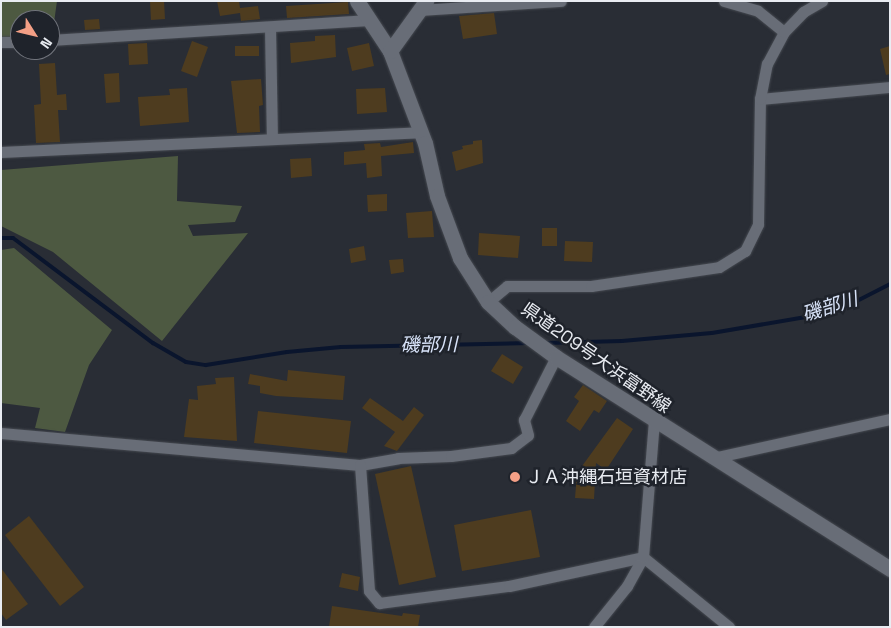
<!DOCTYPE html>
<meta charset="utf-8">
<style>
body{margin:0}
#map{position:relative;width:891px;height:628px;overflow:hidden;background:#292d35;font-family:"Space Grotesk","Noto Sans JP",sans-serif}
div>[style]{position:absolute}
.green>*{inset:0;background:#4d5941}
.stream>*{height:4px;margin:-2px;padding:0 2px;transform-origin:2px;border-radius:2px;background:#0a152d}
.building>*{inset:0;background:#4e3c1f}
.roads{filter:drop-shadow(0 0 1px #454950) drop-shadow(0 0 1px #454950)}
.street>*{height:11px;margin:-5.5px;padding:0 5.5px;transform-origin:5.5px;border-radius:5.5px;background:#686d77}
.secondary>*{height:15px;margin:-7.5px;padding:0 7.5px;transform-origin:7.5px;border-radius:7.5px;background:#686d77}
.dots>*{width:14px;height:14px;translate:-50% -50%;box-sizing:border-box;border:2px solid #1f232b;border-radius:50%}
span{translate:-50% -50%;white-space:nowrap;text-align:center;line-height:1.15;-webkit-text-stroke:5px #1f232b;paint-order:stroke}
.street-label{font-size:18px;color:#e9ecf2}
.poi-label{font-size:18px;color:#e9ecf2}
.left{translate:0 -50%;text-align:left}
.water-label{font-size:19px;color:#d9e4fa;font-style:italic}
.frame{position:absolute;inset:0;border:2px solid #e9ecf2;pointer-events:none}
.north{position:absolute;left:10px;top:10px;width:50px;height:50px;box-sizing:border-box;background:#1f232b;border:1px solid #70737b;border-radius:50%;rotate:126deg;font-size:14px;font-weight:700;line-height:20px;text-align:center;color:#e9ecf2}
.north::after{content:'';display:block;margin:auto;width:18px;height:22px;background:#f39f86;clip-path:polygon(50% 0,100% 100%,50% 72%,0 100%)}
</style>
<div id="map">
<div class="green">
<i style="clip-path:polygon(1px 1px,57px 1px,52px 37px,50px 20px,20px 20px,20px 38px,1px 39px)"></i>
<i style="clip-path:polygon(178px 156px,177px 201px,242px 206px,235px 222px,188px 225px,193px 236px,248px 233px,162px 341px,53px 252px,1px 226px,1px 170px)"></i>
<i style="clip-path:polygon(14px 248px,112px 330px,89px 365px,65px 432px,35px 428px,40px 408px,1px 403px,1px 250px)"></i>
</div>
<div class="stream">
<i style="left:1px;top:238px;width:12px"></i>
<i style="left:13px;top:238px;width:175px;rotate:36.9deg"></i>
<i style="left:153px;top:343px;width:38px;rotate:30deg"></i>
<i style="left:186px;top:362px;width:20px;rotate:9deg"></i>
<i style="left:206px;top:365px;width:82px;rotate:-9.1deg"></i>
<i style="left:287px;top:352px;width:54px;rotate:-5.3deg"></i>
<i style="left:341px;top:347px;width:188px;rotate:-1.2deg"></i>
<i style="left:546px;top:343px;width:76px;rotate:-1.5deg"></i>
<i style="left:622px;top:341px;width:90px;rotate:-5.1deg"></i>
<i style="left:712px;top:333px;width:107px;rotate:-9.7deg"></i>
<i style="left:817px;top:315px;width:36px;rotate:-18deg"></i>
<i style="left:851px;top:304px;width:44px;rotate:-27.1deg"></i>
</div>
<div class="building">
<i style="clip-path:polygon(150px 1px,164px 1px,165px 19px,151px 20px)"></i>
<i style="clip-path:polygon(217px 1px,239px 1px,240px 8px,258px 6px,260px 19px,241px 21px,240px 13px,220px 16px)"></i>
<i style="clip-path:polygon(348px 2px,349px 14px,287px 18px,286px 6px)"></i>
<i style="clip-path:polygon(494px 13px,497px 34px,463px 39px,459px 16px)"></i>
<i style="clip-path:polygon(99px 19px,100px 29px,85px 30px,84px 20px)"></i>
<i style="clip-path:polygon(335px 35px,336px 57px,291px 63px,290px 43px,315px 41px,315px 36px)"></i>
<i style="clip-path:polygon(192px 41px,208px 47px,197px 77px,181px 71px)"></i>
<i style="clip-path:polygon(147px 43px,148px 64px,129px 65px,128px 44px)"></i>
<i style="clip-path:polygon(369px 43px,374px 66px,352px 71px,347px 48px)"></i>
<i style="clip-path:polygon(235px 46px,259px 46px,259px 56px,235px 56px)"></i>
<i style="clip-path:polygon(890px 46px,890px 74px,886px 75px,880px 49px)"></i>
<i style="clip-path:polygon(55px 63px,57px 95px,66px 94px,67px 110px,58px 110px,60px 142px,36px 143px,34px 105px,41px 104px,39px 64px)"></i>
<i style="clip-path:polygon(119px 73px,120px 102px,106px 103px,104px 74px)"></i>
<i style="clip-path:polygon(261px 79px,263px 105px,259px 106px,260px 132px,237px 133px,231px 81px)"></i>
<i style="clip-path:polygon(187px 88px,189px 122px,140px 126px,138px 97px,170px 95px,169px 89px)"></i>
<i style="clip-path:polygon(385px 88px,387px 112px,357px 114px,356px 89px)"></i>
<i style="clip-path:polygon(482px 140px,483px 163px,456px 171px,452px 152px,463px 149px,462px 146px,473px 144px,473px 141px)"></i>
<i style="clip-path:polygon(413px 142px,414px 153px,381px 156px,382px 176px,367px 178px,366px 163px,344px 165px,344px 152px,365px 150px,364px 144px,380px 143px,381px 147px)"></i>
<i style="clip-path:polygon(311px 158px,312px 176px,291px 178px,290px 159px)"></i>
<i style="clip-path:polygon(387px 194px,387px 211px,368px 212px,367px 195px)"></i>
<i style="clip-path:polygon(432px 211px,434px 237px,408px 238px,406px 213px)"></i>
<i style="clip-path:polygon(542px 228px,557px 228px,557px 246px,542px 246px)"></i>
<i style="clip-path:polygon(479px 233px,520px 236px,518px 258px,478px 255px)"></i>
<i style="clip-path:polygon(565px 241px,593px 242px,592px 262px,564px 261px)"></i>
<i style="clip-path:polygon(364px 246px,366px 260px,351px 263px,349px 249px)"></i>
<i style="clip-path:polygon(403px 259px,404px 272px,391px 274px,389px 260px)"></i>
<i style="clip-path:polygon(502px 354px,523px 367px,513px 384px,491px 371px)"></i>
<i style="clip-path:polygon(288px 370px,345px 376px,343px 400px,276px 396px,260px 393px,260px 386px,248px 384px,250px 374px,287px 381px)"></i>
<i style="clip-path:polygon(234px 377px,237px 441px,184px 437px,189px 399px,198px 400px,197px 386px,216px 384px,215px 378px)"></i>
<i style="clip-path:polygon(583px 385px,607px 401px,599px 413px,594px 410px,580px 431px,566px 421px,579px 401px,574px 397px)"></i>
<i style="clip-path:polygon(370px 398px,403px 421px,414px 407px,424px 415px,397px 451px,384px 446px,395px 432px,362px 408px)"></i>
<i style="clip-path:polygon(258px 411px,351px 421px,347px 453px,254px 443px)"></i>
<i style="clip-path:polygon(617px 418px,633px 429px,606px 470px,596px 463px,594px 499px,575px 498px,577px 473px)"></i>
<i style="clip-path:polygon(411px 466px,436px 577px,399px 585px,375px 474px)"></i>
<i style="clip-path:polygon(531px 510px,540px 557px,462px 571px,454px 525px)"></i>
<i style="clip-path:polygon(29px 516px,84px 587px,60px 606px,5px 535px)"></i>
<i style="clip-path:polygon(1px 568px,28px 604px,6px 620px,1px 613px)"></i>
<i style="clip-path:polygon(342px 573px,360px 577px,358px 591px,339px 587px)"></i>
<i style="clip-path:polygon(332px 606px,402px 616px,403px 613px,420px 615px,418px 627px,329px 627px)"></i>
</div>
<div class="roads">
<div class="street">
<i style="left:724px;top:1px;width:35px;rotate:16deg"></i>
<i style="left:758px;top:11px;width:33px;rotate:39deg"></i>
<i style="left:421px;top:10px;width:140px;rotate:-3.7deg"></i>
<i style="left:270px;top:27px;width:112px;rotate:89deg"></i>
<i style="left:50px;top:40px;width:320px;rotate:-3.6deg"></i>
<i style="left:1px;top:42px;width:19px"></i>
<i style="left:760px;top:99px;width:131px;rotate:-5.3deg"></i>
<i style="left:1px;top:152px;width:419px;rotate:-2.7deg"></i>
<i style="left:488px;top:302px;width:25px;rotate:-40deg"></i>
<i style="left:507px;top:286px;width:84px"></i>
<i style="left:591px;top:286px;width:129px;rotate:-8.4deg"></i>
<i style="left:719px;top:267px;width:31px;rotate:-32deg"></i>
<i style="left:745px;top:251px;width:30px;rotate:-64deg"></i>
<i style="left:758px;top:224px;width:125px;rotate:-89.1deg"></i>
<i style="left:760px;top:99px;width:36px;rotate:-79deg"></i>
<i style="left:767px;top:64px;width:36px;rotate:-62deg"></i>
<i style="left:784px;top:32px;width:28px;rotate:-46deg"></i>
<i style="left:803px;top:12px;width:22px;rotate:-30deg"></i>
<i style="left:1px;top:433px;width:360px;rotate:5.1deg"></i>
<i style="left:360px;top:465px;width:39px;rotate:-10deg"></i>
<i style="left:398px;top:458px;width:53px;rotate:-2.2deg"></i>
<i style="left:451px;top:456px;width:61px;rotate:-7.6deg"></i>
<i style="left:511px;top:448px;width:21px;rotate:-37deg"></i>
<i style="left:528px;top:435px;width:16px;rotate:-105deg"></i>
<i style="left:524px;top:420px;width:71px;rotate:-63.1deg"></i>
<i style="left:713px;top:458px;width:181px;rotate:-12.4deg"></i>
<i style="left:360px;top:465px;width:126px;rotate:85.9deg"></i>
<i style="left:369px;top:591px;width:16px;rotate:50deg"></i>
<i style="left:379px;top:603px;width:131px;rotate:-7.5deg"></i>
<i style="left:509px;top:586px;width:137px;rotate:-12.2deg"></i>
<i style="left:643px;top:557px;width:111px;rotate:39.1deg"></i>
<i style="left:594px;top:627px;width:53px;rotate:-51.2deg"></i>
<i style="left:627px;top:586px;width:33px;rotate:-61deg"></i>
<i style="left:643px;top:557px;width:136px;rotate:-85.4deg"></i>
</div>
<div class="secondary">
<i style="left:357px;top:1px;width:60px;rotate:56.6deg"></i>
<i style="left:390px;top:51px;width:98px;rotate:69.2deg"></i>
<i style="left:425px;top:143px;width:54px;rotate:77.2deg"></i>
<i style="left:437px;top:196px;width:66px;rotate:69.6deg"></i>
<i style="left:460px;top:258px;width:52px;rotate:57.5deg"></i>
<i style="left:488px;top:302px;width:37px;rotate:43deg"></i>
<i style="left:515px;top:327px;width:51px;rotate:36.2deg"></i>
<i style="left:556px;top:357px;width:396px;rotate:32.4deg"></i>
<i style="left:390px;top:51px;width:62px;rotate:-54.2deg"></i>
</div>
</div>
<div class="dots">
<i style="left:515px;top:477px;background:#f39f86"></i>
</div>
<div class="street-label">
<span style="left:596px;top:358px;rotate:35deg">県道209号大浜富野線</span>
</div>
<div class="poi-label">
<span class="left" style="left:525px;top:477px">ＪＡ沖縄石垣資材店</span>
</div>
<div class="water-label">
<span style="left:830px;top:307px;rotate:-17deg">磯部川</span>
<span style="left:429px;top:345px;rotate:-1deg">磯部川</span>
</div>
<div class="frame"></div>
<div class="north">N</div>
</div>
